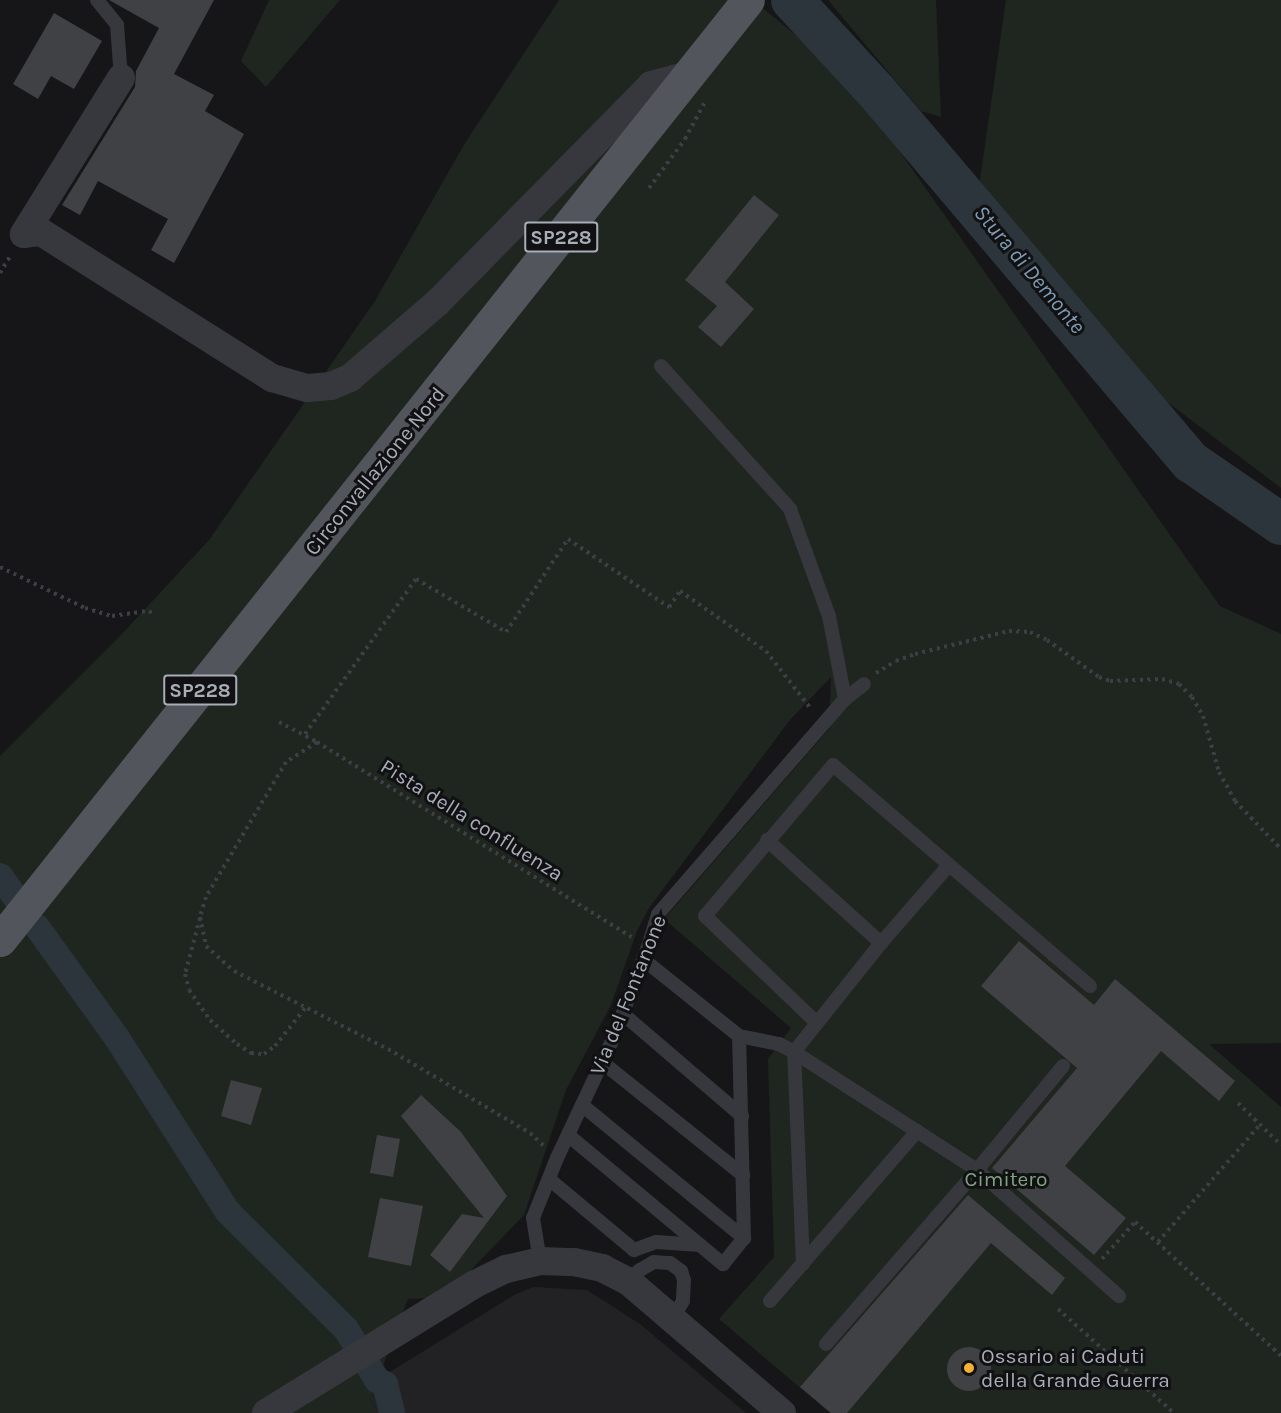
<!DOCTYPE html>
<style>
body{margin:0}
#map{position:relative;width:1281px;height:1413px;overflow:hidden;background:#161618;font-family:Karla,sans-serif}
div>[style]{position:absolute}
.built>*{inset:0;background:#222225}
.green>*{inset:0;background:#1e261f}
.canal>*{height:26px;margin:-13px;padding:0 13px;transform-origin:13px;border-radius:13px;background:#2c353c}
.river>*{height:42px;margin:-21px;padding:0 21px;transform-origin:21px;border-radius:21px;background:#2c353c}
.building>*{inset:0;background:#404145}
.round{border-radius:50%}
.path>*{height:4px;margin-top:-2px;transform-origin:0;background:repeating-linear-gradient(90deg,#3d3f44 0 3px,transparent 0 7.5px)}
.lane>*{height:14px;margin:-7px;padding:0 7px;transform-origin:7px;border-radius:7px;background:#37383d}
.street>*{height:28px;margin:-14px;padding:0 14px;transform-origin:14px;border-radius:14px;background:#37383d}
.primary>*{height:33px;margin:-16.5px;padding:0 16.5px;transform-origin:16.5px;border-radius:16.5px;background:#53555c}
.dots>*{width:16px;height:16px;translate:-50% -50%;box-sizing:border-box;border:3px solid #111113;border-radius:50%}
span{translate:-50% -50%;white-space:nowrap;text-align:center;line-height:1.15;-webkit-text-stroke:6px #111113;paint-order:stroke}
.shield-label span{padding:2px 4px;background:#111113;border:2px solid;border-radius:4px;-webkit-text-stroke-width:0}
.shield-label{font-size:20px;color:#a8adb8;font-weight:700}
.street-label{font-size:21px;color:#a8adb8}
.park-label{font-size:21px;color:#7fa381}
.poi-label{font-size:21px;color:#a8adb8}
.left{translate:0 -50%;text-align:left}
.water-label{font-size:22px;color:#7f9bb3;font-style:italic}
</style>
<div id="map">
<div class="built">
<i style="clip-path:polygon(533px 1287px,587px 1290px,640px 1324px,746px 1413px,376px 1413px,370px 1400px,377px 1380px,514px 1295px)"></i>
</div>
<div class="green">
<i style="clip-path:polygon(269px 0,340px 0,266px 87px,241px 61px)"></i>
<i style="clip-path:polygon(559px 0,753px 0,848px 78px,1220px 606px,1281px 634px,1281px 1043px,1209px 1044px,1281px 1107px,1281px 1413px,830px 1413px,719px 1319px,774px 1257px,768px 1059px,791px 1028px,664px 919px,829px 729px,831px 677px,790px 720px,649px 908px,637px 931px,611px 1005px,566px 1090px,524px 1215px,467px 1274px,430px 1298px,408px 1299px,370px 1400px,377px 1413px,0 1413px,0 756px,119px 637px,209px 540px,375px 301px,465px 143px)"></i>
<i style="clip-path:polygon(828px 0,936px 0,941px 117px,921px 111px)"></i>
<i style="clip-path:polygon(1006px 0,1281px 0,1281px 488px,1166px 401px,979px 186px)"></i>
</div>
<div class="canal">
<i style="left:0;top:876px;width:26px;rotate:54deg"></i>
<i style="left:37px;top:927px;width:137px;rotate:54.2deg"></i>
<i style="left:117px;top:1038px;width:206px;rotate:57.5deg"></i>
<i style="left:228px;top:1212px;width:166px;rotate:44.8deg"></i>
<i style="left:346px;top:1329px;width:60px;rotate:58.7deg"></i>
<i style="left:377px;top:1380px;width:9px;rotate:27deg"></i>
<i style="left:385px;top:1384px;width:30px;rotate:76deg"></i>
</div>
<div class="river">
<i style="left:792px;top:0;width:124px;rotate:47.3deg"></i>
<i style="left:876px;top:91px;width:487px;rotate:49.7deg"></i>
<i style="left:1191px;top:462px;width:109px;rotate:34.6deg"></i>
</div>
<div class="building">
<i style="clip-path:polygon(109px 0,214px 0,174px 74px,214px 95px,205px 111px,244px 134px,174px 263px,151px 250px,168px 219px,98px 181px,80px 215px,62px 205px,135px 87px,136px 71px,159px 28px)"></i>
<i style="clip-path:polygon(54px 13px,102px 41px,74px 89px,51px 76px,38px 99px,13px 84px)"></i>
<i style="clip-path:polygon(754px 195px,779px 215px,725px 282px,754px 309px,721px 347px,698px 327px,717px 306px,685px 280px)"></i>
<i style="clip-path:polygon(1019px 941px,1094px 1005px,1115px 979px,1235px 1081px,1219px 1101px,1161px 1051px,1065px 1166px,1126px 1218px,1094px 1255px,992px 1168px,1077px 1068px,981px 986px)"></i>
<i style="clip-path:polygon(231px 1080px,262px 1088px,251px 1125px,221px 1116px)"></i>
<i style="clip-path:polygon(421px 1095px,461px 1132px,507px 1196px,450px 1272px,430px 1255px,462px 1214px,484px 1218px,401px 1116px)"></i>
<i style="clip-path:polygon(377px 1135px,400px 1139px,393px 1177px,370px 1173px)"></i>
<i style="clip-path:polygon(968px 1195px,1065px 1278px,1052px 1295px,991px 1243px,847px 1413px,831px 1413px,800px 1387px)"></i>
<i style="clip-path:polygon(380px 1198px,423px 1206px,411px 1266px,368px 1257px)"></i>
<i class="round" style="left:947px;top:1347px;width:44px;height:44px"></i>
</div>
<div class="path">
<i style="left:649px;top:188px;width:61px;rotate:-53.7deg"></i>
<i style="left:685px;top:139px;width:42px;rotate:-61.6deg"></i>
<i style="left:0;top:273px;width:21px;rotate:-59deg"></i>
<i style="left:0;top:567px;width:94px;rotate:25.8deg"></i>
<i style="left:85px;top:608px;width:28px;rotate:17deg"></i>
<i style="left:112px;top:616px;width:37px;rotate:-8deg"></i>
<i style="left:149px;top:611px;width:5px;rotate:37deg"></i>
<i style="left:876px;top:673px;width:23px;rotate:-31deg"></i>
<i style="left:896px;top:661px;width:20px;rotate:-20deg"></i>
<i style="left:915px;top:654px;width:97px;rotate:-13.7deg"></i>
<i style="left:1009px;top:631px;width:21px;rotate:3deg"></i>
<i style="left:1030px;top:632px;width:19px;rotate:25deg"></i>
<i style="left:1047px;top:640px;width:64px;rotate:35.4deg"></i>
<i style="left:1099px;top:677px;width:12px;rotate:20deg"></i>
<i style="left:1110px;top:681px;width:52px;rotate:-2.2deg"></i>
<i style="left:1162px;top:679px;width:18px;rotate:16deg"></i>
<i style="left:1179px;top:684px;width:18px;rotate:45deg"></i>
<i style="left:1192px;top:697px;width:22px;rotate:60deg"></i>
<i style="left:1203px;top:716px;width:58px;rotate:74.1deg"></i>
<i style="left:1219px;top:772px;width:33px;rotate:61deg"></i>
<i style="left:1235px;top:801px;width:66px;rotate:46.2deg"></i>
<i style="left:279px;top:722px;width:43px;rotate:27.8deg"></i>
<i style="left:317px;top:742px;width:370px;rotate:31.8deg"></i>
<i style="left:305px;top:734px;width:191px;rotate:-54.4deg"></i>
<i style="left:416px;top:579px;width:104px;rotate:30.5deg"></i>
<i style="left:506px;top:632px;width:112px;rotate:-56.3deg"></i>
<i style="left:568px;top:539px;width:122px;rotate:34deg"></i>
<i style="left:669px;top:607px;width:19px;rotate:-55deg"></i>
<i style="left:680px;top:591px;width:105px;rotate:34.9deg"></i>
<i style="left:766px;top:651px;width:75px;rotate:52.1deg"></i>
<i style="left:317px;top:742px;width:37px;rotate:147deg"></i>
<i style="left:286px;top:762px;width:157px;rotate:120.7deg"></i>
<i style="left:206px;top:897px;width:21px;rotate:107deg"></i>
<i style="left:200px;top:917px;width:30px;rotate:78deg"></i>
<i style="left:206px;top:946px;width:38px;rotate:42deg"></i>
<i style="left:234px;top:971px;width:173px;rotate:26.9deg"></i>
<i style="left:388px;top:1049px;width:165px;rotate:30.6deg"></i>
<i style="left:530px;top:1133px;width:18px;rotate:43deg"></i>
<i style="left:200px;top:918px;width:58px;rotate:105deg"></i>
<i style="left:185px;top:974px;width:16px;rotate:76deg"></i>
<i style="left:189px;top:990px;width:37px;rotate:55deg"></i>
<i style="left:210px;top:1020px;width:36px;rotate:42deg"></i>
<i style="left:237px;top:1044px;width:17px;rotate:33deg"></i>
<i style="left:251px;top:1053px;width:13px;rotate:4deg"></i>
<i style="left:264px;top:1054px;width:14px;rotate:-36deg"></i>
<i style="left:275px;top:1046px;width:50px;rotate:-51.5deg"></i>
<i style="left:1238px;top:1103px;width:60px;rotate:44.3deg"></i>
<i style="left:1158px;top:1242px;width:154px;rotate:-49deg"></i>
<i style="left:1102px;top:1259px;width:50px;rotate:-48.3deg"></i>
<i style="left:1135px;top:1222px;width:198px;rotate:42.5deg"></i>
<i style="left:1058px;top:1309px;width:156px;rotate:41.9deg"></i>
</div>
<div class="lane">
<i style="left:97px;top:0;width:32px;rotate:51deg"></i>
<i style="left:117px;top:25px;width:53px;rotate:85.7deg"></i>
<i style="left:661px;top:366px;width:193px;rotate:47.9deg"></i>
<i style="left:790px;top:509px;width:114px;rotate:70deg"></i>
<i style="left:829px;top:616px;width:85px;rotate:79.1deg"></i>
<i style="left:767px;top:840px;width:154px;rotate:42.1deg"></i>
<i style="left:623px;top:1014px;width:157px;rotate:40.6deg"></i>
<i style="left:817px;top:1023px;width:155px;rotate:-136.3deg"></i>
<i style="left:705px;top:916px;width:198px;rotate:-49.7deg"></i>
<i style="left:833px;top:765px;width:339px;rotate:40.7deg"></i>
<i style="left:739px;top:1036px;width:41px;rotate:11.3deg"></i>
<i style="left:779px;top:1044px;width:17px;rotate:28deg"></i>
<i style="left:794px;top:1052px;width:218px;rotate:32.8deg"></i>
<i style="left:977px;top:1170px;width:190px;rotate:41.6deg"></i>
<i style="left:602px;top:1062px;width:181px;rotate:38.7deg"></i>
<i style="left:582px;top:1105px;width:210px;rotate:39.4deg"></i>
<i style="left:568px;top:1135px;width:202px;rotate:39.8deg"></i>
<i style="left:723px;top:1264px;width:33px;rotate:-51deg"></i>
<i style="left:744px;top:1238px;width:202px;rotate:-91.4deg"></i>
<i style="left:739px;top:1036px;width:123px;rotate:-141.3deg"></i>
<i style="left:549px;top:1179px;width:111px;rotate:39.9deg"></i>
<i style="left:634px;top:1250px;width:23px;rotate:-20deg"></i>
<i style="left:656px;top:1242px;width:44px;rotate:3.9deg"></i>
<i style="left:540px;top:1261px;width:44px;rotate:-99.2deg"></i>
<i style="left:533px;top:1218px;width:65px;rotate:-68.2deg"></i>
<i style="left:557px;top:1158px;width:132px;rotate:-64.8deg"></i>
<i style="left:613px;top:1039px;width:98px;rotate:-69.2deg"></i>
<i style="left:648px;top:947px;width:34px;rotate:-73deg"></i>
<i style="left:658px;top:914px;width:285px;rotate:-49deg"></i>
<i style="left:845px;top:699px;width:24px;rotate:-38deg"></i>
<i style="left:803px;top:1264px;width:212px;rotate:-92.4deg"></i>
<i style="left:794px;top:1052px;width:139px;rotate:-51.4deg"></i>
<i style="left:881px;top:943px;width:103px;rotate:-48.9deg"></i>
<i style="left:628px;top:1281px;width:16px;rotate:-43deg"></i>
<i style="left:640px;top:1270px;width:16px;rotate:-30deg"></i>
<i style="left:654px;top:1262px;width:16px;rotate:4deg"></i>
<i style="left:670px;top:1263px;width:14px;rotate:36deg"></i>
<i style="left:681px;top:1271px;width:9px;rotate:72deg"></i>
<i style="left:684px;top:1280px;width:21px;rotate:93deg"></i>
<i style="left:683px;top:1301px;width:21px;rotate:121deg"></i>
<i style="left:770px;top:1301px;width:225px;rotate:-49.1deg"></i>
<i style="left:826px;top:1344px;width:230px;rotate:-49deg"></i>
<i style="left:977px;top:1170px;width:135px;rotate:-50.4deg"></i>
</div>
<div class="street">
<i style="left:121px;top:78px;width:184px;rotate:121.9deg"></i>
<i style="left:24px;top:234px;width:17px;rotate:-7deg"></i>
<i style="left:41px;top:232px;width:273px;rotate:32.3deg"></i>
<i style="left:272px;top:378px;width:37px;rotate:16deg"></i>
<i style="left:308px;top:388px;width:23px;rotate:-5deg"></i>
<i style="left:331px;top:386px;width:21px;rotate:-23deg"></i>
<i style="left:350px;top:378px;width:115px;rotate:-40.8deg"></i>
<i style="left:437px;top:303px;width:305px;rotate:-45.5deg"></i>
<i style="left:651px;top:85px;width:38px;rotate:-15deg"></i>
<i style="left:266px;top:1413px;width:246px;rotate:-31.7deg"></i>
<i style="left:475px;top:1284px;width:34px;rotate:-26deg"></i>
<i style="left:506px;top:1269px;width:35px;rotate:-13deg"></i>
<i style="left:540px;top:1261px;width:34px;rotate:2deg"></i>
<i style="left:574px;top:1262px;width:29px;rotate:12deg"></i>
<i style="left:602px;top:1268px;width:29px;rotate:27deg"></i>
<i style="left:628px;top:1281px;width:203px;rotate:40.6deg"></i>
</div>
<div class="primary">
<i style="left:0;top:940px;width:1201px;rotate:-51.49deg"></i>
</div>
<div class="dots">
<i style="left:969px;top:1368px;background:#f2b134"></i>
</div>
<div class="shield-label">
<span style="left:561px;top:237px">SP228</span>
<span style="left:200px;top:690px">SP228</span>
</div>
<div class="street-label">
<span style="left:375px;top:471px;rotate:-51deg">Circonvallazione Nord</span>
<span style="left:472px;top:820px;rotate:32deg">Pista della confluenza</span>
<span style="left:628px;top:995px;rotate:-68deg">Via del Fontanone</span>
</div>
<div class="park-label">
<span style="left:1006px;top:1179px">Cimitero</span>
</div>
<div class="poi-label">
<span class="left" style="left:981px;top:1368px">Ossario ai Caduti<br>della Grande Guerra</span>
</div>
<div class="water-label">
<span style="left:1029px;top:270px;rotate:50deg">Stura di Demonte</span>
</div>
</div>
